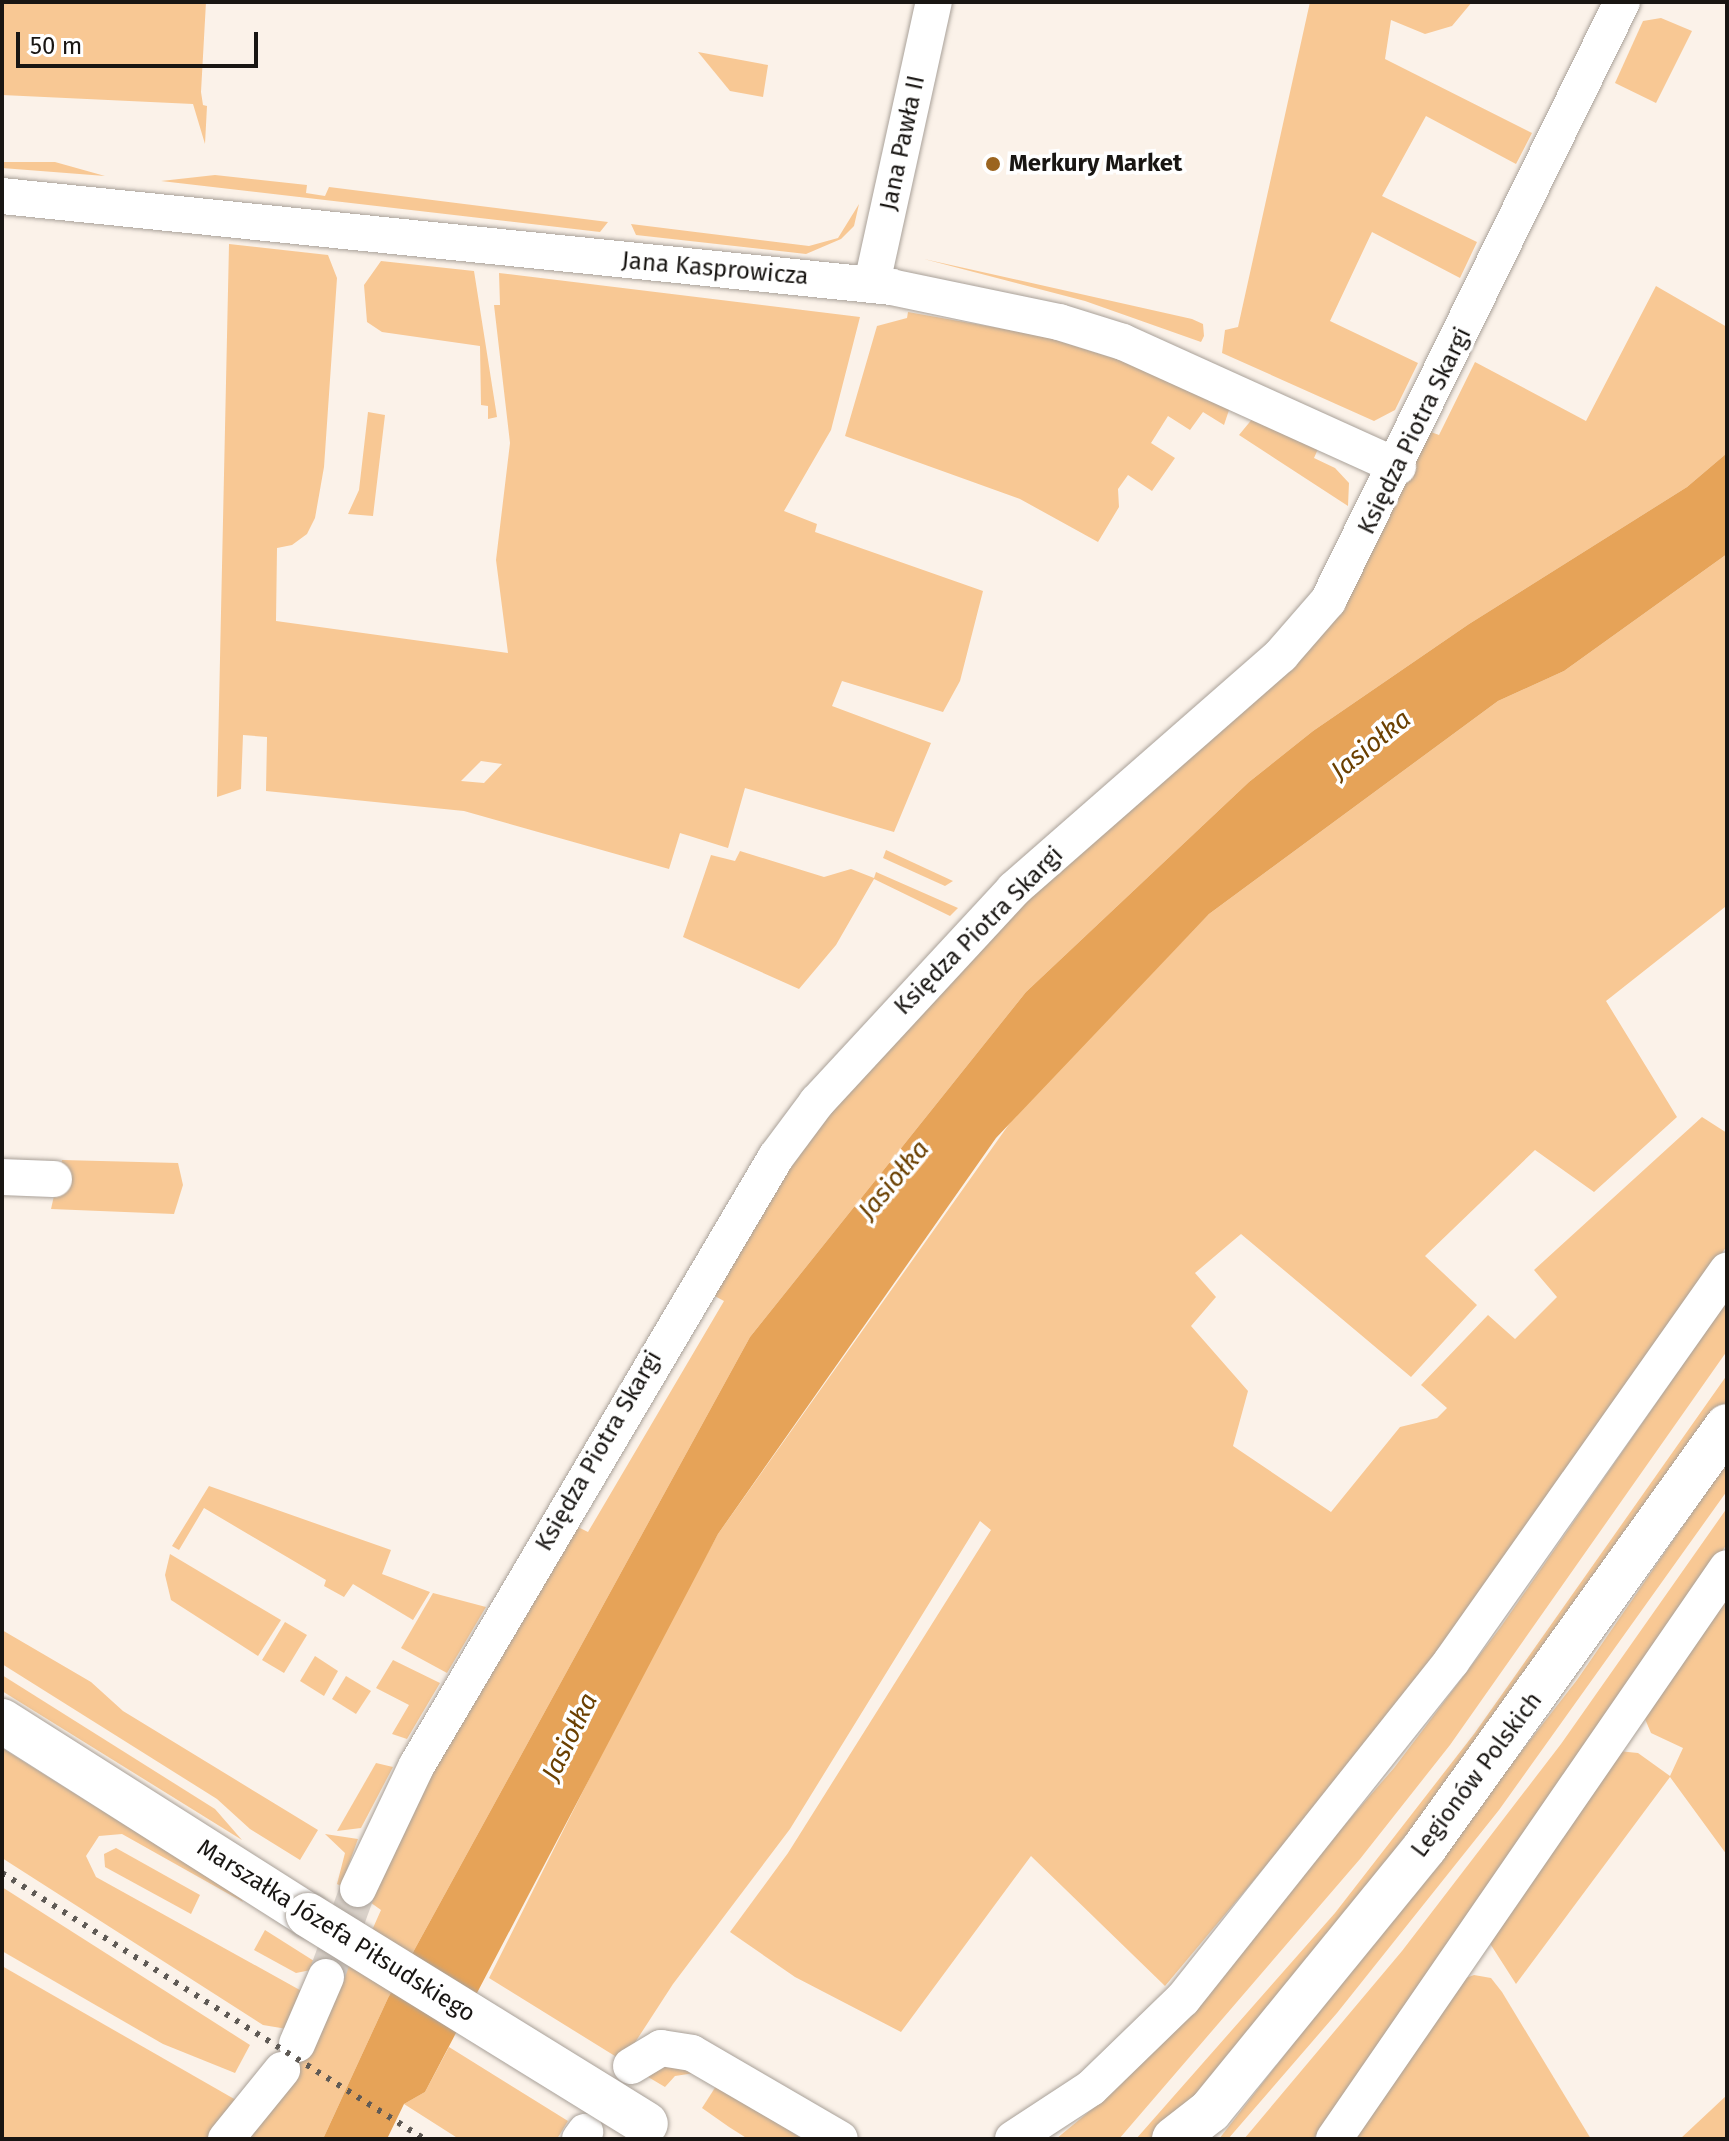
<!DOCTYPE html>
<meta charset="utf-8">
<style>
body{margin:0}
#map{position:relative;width:1729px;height:2141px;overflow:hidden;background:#fbf2e9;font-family:"Fira Sans",sans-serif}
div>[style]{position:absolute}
.green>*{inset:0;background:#f8c894}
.water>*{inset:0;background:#e6a358}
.minor-tunnel>*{height:36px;margin-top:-18px;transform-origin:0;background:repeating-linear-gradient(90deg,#d9d1c9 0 36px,transparent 0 54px)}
.roads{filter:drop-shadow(0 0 2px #a9a199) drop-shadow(0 0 2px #a9a199)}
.minor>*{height:36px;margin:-18px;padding:0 18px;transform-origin:18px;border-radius:18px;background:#fff}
.major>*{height:44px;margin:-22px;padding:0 22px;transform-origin:22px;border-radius:22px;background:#fff}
.rail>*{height:6px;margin-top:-3px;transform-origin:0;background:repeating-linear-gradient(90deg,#5f5a55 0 4px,transparent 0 12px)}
.bridges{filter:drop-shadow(0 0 2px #a9a199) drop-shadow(0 0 2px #a9a199)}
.major-bridge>*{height:44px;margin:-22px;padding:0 22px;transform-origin:22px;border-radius:22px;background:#fff}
.dots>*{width:22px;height:22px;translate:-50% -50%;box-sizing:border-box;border:4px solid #fff;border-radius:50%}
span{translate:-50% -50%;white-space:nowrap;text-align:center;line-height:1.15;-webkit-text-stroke:7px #fff;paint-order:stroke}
.street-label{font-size:24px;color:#191613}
.poi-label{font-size:24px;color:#191613;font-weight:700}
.left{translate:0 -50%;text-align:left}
.water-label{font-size:26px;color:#6b4001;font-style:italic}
.frame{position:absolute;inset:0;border:4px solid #191613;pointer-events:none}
.scale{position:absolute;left:16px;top:32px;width:242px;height:36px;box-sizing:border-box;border:4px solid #191613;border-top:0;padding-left:10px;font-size:24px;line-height:28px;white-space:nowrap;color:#191613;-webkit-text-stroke:6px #fff;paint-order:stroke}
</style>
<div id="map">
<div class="green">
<i style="clip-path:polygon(2px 2px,206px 2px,201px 92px,203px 105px,207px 106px,205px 144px,193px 104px,2px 95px)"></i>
<i style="clip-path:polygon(1310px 2px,1472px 2px,1452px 26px,1425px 34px,1391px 20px,1385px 59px,1532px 133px,1516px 164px,1426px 116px,1382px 196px,1477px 242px,1460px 278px,1372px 232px,1330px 321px,1418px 363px,1395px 410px,1374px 421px,1222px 353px,1225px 330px,1238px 327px)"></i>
<i style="clip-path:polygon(1661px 18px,1692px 31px,1656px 103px,1615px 83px,1643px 21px)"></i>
<i style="clip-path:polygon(698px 52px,768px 65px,763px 97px,730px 91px)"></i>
<i style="clip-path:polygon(2px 162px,55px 162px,105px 176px,2px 168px)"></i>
<i style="clip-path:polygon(215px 175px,307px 185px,306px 193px,325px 196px,329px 187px,608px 222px,600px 232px,161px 181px)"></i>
<i style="clip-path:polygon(859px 204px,854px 226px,841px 239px,806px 254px,636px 235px,631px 224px,809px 246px,838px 238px)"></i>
<i style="clip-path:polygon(evenodd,229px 244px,328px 255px,337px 278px,324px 467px,315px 518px,307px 534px,292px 545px,277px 548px,276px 621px,508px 653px,496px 560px,510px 443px,494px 305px,500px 305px,499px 273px,860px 317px,831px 430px,784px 511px,817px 524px,815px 532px,983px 591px,960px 681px,943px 712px,842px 681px,832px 706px,931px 743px,894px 832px,745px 788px,728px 848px,680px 833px,669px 869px,464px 811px,266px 791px,267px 737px,243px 735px,241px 789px,217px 797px,229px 244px,481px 761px,502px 764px,484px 783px,461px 781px,481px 761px)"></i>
<i style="clip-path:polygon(924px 259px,1192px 319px,1203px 324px,1204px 336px,1201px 342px,1085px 301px)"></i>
<i style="clip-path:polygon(381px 261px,474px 271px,497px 417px,488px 419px,488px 406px,481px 405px,480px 346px,382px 332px,367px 322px,364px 285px)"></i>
<i style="clip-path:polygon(1656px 286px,1727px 327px,1727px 453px,1687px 487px,1469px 624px,1313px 731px,1249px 782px,1026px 992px,750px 1337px,388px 1998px,323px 2139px,239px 2139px,308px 2047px,333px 1987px,369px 1937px,381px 1910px,367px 1900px,379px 1865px,574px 1525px,588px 1532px,724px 1301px,709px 1293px,807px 1140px,1023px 899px,1203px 746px,1431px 432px,1439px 435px,1475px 362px,1586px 421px)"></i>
<i style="clip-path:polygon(908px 312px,1043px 336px,1122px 361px,1230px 407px,1224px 425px,1203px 412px,1190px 430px,1168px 416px,1151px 443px,1175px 458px,1152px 491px,1128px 475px,1118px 489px,1119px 507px,1098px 542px,1020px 499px,845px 436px,877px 326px,907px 318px)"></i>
<i style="clip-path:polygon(368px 412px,385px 415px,373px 516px,348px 514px,359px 490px)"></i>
<i style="clip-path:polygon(1253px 418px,1318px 449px,1314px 458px,1335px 468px,1349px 483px,1348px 506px,1239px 435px)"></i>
<i style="clip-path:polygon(1727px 554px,1727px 910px,1725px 907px,1606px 1001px,1677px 1117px,1594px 1192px,1535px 1150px,1425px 1256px,1477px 1305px,1411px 1377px,1241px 1234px,1195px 1273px,1216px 1297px,1191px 1326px,1248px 1391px,1233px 1446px,1331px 1512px,1400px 1427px,1437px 1418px,1447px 1408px,1421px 1385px,1488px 1315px,1515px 1339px,1557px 1297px,1534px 1270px,1702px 1117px,1727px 1133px,1727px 1246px,1395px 1712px,1165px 1986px,1031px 1856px,901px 2032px,795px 1977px,730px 1932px,788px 1853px,991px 1530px,980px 1521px,790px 1829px,673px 1984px,623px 2061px,489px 1978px,652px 1654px,718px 1534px,1017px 1113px,1209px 914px,1498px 701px,1564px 671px)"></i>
<i style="clip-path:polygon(886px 850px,953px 881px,945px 886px,883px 858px)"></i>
<i style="clip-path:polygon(740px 851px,824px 877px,851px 869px,874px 878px,876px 872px,958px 908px,950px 916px,874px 879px,836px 945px,799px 989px,683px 937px,711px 855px,735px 861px)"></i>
<i style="clip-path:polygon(62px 1160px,178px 1163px,183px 1185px,174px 1214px,51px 1209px)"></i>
<i style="clip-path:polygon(1727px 1301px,1727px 1351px,1450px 1745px,1360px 1859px,1119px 2139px,1056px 2139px,1114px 2091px,1394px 1768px,1500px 1628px)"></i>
<i style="clip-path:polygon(1727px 1375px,1727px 1403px,1559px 1642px,1223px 2067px,1156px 2139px,1136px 2139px,1335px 1913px,1474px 1734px)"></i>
<i style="clip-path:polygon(1727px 1462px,1727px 1491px,1499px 1810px,1337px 2013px,1228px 2139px,1219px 2139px,1577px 1680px)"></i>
<i style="clip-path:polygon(209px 1486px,391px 1550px,382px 1574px,430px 1592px,413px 1620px,353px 1584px,344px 1597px,324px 1586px,326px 1580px,204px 1508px,179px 1550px,172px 1546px)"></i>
<i style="clip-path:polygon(1727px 1508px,1727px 1544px,1313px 2139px,1244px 2139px,1402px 1951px,1561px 1744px)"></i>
<i style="clip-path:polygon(170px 1554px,281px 1620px,258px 1656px,171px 1600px,165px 1575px)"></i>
<i style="clip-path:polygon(433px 1593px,486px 1607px,447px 1673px,401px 1648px)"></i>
<i style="clip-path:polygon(1727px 1599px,1727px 1855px,1670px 1777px,1516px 1984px,1489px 1942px,1618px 1751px,1638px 1753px,1670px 1776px,1683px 1748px,1651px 1733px,1645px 1719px)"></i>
<i style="clip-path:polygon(285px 1622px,307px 1635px,284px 1673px,262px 1660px)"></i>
<i style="clip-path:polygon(2px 1630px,91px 1682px,123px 1711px,318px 1830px,300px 1860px,250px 1829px,217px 1799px,2px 1664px)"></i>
<i style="clip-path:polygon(315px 1656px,338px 1671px,324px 1696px,300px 1681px)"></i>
<i style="clip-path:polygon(393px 1660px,440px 1683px,407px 1739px,392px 1734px,409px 1705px,376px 1688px)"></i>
<i style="clip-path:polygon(2px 1675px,215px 1809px,242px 1840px,2px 1691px)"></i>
<i style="clip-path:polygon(346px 1676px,371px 1691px,356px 1714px,332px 1699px)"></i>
<i style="clip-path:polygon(2px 1748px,241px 1898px,243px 1902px,122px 1834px,99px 1836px,86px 1856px,96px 1877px,307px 1994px,287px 2029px,263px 2025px,2px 1858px)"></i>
<i style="clip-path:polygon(376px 1763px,393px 1767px,361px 1828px,337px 1831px)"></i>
<i style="clip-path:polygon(325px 1834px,358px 1839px,341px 1886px,337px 1884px,345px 1853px)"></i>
<i style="clip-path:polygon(116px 1848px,200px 1895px,191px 1914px,105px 1867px,104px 1854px)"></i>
<i style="clip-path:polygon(2px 1887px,250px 2045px,235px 2073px,163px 2044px,2px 1951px)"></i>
<i style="clip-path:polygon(265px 1930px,314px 1961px,311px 1970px,296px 1973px,254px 1950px)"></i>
<i style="clip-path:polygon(2px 1966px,236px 2100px,215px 2139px,2px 2139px)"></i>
<i style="clip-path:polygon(1474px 1975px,1491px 1978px,1502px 1992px,1591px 2139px,1355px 2139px,1466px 1978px)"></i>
<i style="clip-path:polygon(449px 2047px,568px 2121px,557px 2139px,459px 2139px,404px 2104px,425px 2092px)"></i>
<i style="clip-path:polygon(655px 2063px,701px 2072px,675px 2076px,665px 2087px,643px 2074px)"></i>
<i style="clip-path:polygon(718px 2083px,802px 2139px,748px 2139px,729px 2127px,702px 2108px)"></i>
<i style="clip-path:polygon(1727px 2095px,1727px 2139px,1680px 2139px)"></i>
</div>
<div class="water">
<i style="clip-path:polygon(1727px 453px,1727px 554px,1564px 671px,1498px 701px,1209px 914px,996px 1138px,718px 1534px,425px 2092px,404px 2104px,387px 2139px,323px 2139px,388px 1998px,750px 1337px,1026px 992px,1249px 782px,1313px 731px,1469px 624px,1687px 487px)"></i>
</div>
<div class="minor-tunnel">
<i style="left:326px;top:1977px;width:94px;rotate:-70deg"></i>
</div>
<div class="roads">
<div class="minor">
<i style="left:2px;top:196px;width:894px;rotate:5.84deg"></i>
<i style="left:891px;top:287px;width:172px;rotate:11.8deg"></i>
<i style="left:1059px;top:322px;width:67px;rotate:17.4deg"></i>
<i style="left:1123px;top:342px;width:302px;rotate:24.4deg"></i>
<i style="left:872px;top:283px;width:288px;rotate:-77.6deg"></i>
<i style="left:2px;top:1177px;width:52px;rotate:2.2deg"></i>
<i style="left:358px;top:1889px;width:137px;rotate:-64.6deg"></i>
<i style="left:417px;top:1765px;width:706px;rotate:-59.44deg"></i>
<i style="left:776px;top:1157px;width:69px;rotate:-53.3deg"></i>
<i style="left:817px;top:1102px;width:290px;rotate:-47.2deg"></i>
<i style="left:1014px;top:889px;width:355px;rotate:-41.2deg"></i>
<i style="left:1281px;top:655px;width:72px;rotate:-49deg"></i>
<i style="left:1328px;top:601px;width:667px;rotate:-63.86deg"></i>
<i style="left:297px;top:2044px;width:73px;rotate:-66.6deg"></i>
<i style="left:631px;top:2066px;width:35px;rotate:-31deg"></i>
<i style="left:661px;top:2048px;width:31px;rotate:9deg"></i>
<i style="left:692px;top:2053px;width:171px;rotate:30.2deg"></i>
<i style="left:226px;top:2139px;width:89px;rotate:-50.9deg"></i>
<i style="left:580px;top:2139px;width:9px;rotate:-54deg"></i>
<i style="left:1013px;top:2139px;width:93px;rotate:-33.2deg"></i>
<i style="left:1091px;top:2088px;width:128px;rotate:-44.1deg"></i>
<i style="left:1183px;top:1999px;width:431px;rotate:-51.5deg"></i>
<i style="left:1451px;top:1662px;width:479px;rotate:-54.8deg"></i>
<i style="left:1334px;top:2139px;width:693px;rotate:-55.46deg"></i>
</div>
<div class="major">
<i style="left:2px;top:1721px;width:362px;rotate:32.4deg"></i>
<i style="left:1174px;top:2139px;width:46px;rotate:-37.9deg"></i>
<i style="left:1210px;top:2111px;width:340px;rotate:-50.8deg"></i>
<i style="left:1425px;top:1847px;width:518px;rotate:-54.35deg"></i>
</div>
</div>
<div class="rail">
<i style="left:2px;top:1873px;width:499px;rotate:32.2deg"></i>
</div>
<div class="bridges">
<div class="major-bridge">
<i style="left:308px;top:1915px;width:397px;rotate:31.7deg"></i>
</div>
</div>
<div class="dots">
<i style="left:993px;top:164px;background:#9b641f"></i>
</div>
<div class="street-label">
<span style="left:903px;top:143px;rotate:-78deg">Jana Pawła II</span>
<span style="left:715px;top:269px;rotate:5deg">Jana Kasprowicza</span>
<span style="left:1415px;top:431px;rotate:-64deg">Księdza Piotra Skargi</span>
<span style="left:979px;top:931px;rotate:-45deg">Księdza Piotra Skargi</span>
<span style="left:599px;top:1451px;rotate:-60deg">Księdza Piotra Skargi</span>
<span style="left:1477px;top:1775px;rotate:-53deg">Legionów Polskich</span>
<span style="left:336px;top:1931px;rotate:32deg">Marszałka Józefa Piłsudskiego</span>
</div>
<div class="poi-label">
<span class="left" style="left:1009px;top:164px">Merkury Market</span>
</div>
<div class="water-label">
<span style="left:1371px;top:745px;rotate:-39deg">Jasiołka</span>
<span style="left:894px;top:1180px;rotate:-50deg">Jasiołka</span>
<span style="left:570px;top:1737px;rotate:-64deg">Jasiołka</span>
</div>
<div class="frame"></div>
<div class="scale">50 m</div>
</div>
